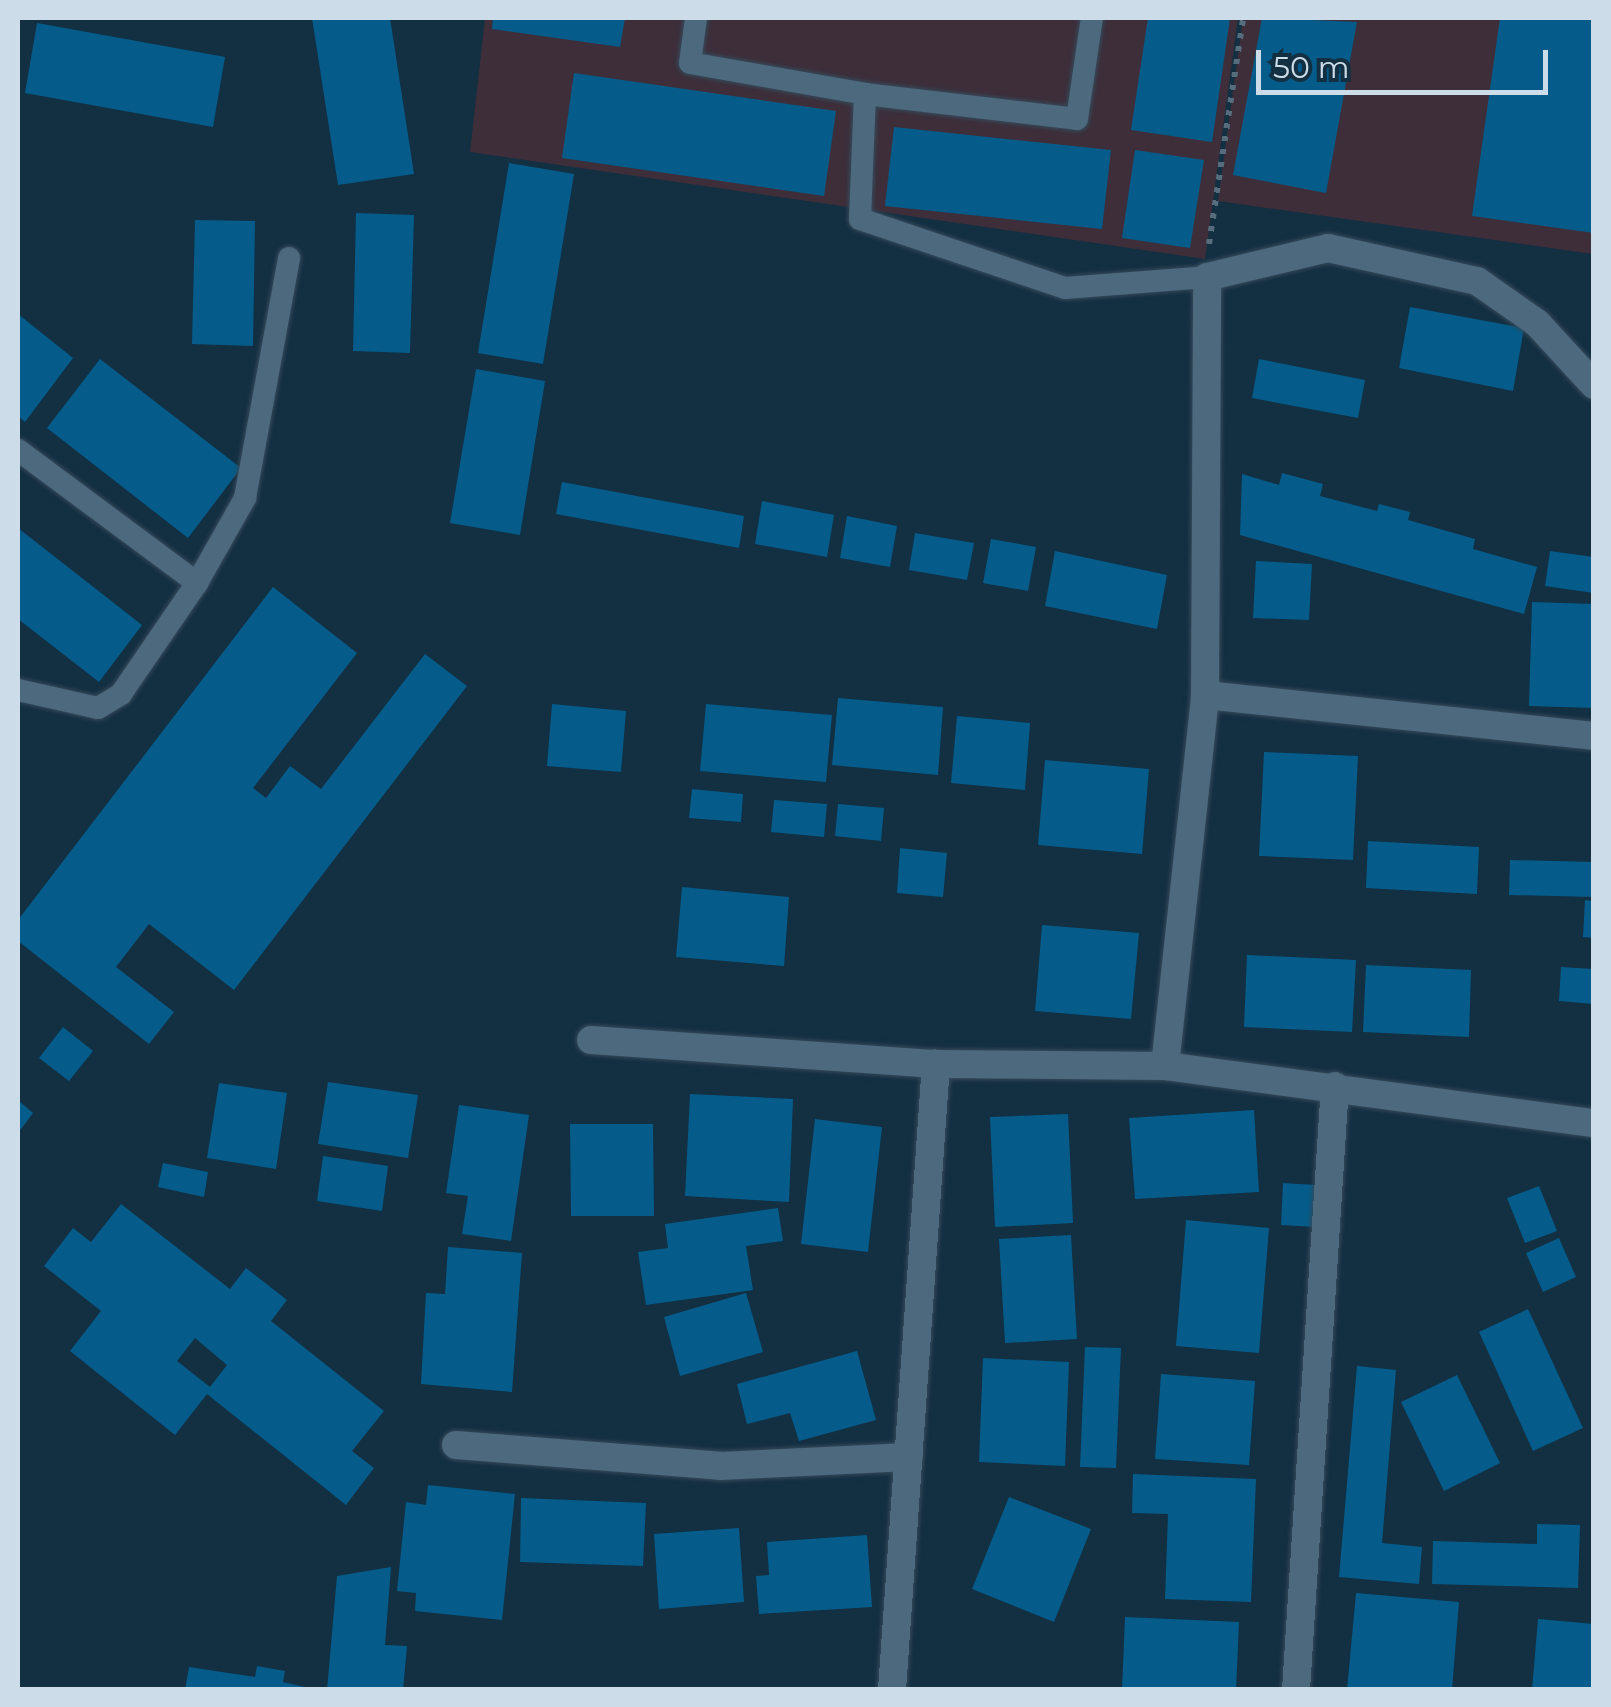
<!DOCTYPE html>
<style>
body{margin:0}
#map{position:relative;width:1611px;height:1707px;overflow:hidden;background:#132f42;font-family:Montserrat,sans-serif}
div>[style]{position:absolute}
.industrial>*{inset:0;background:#3d2e3a}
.building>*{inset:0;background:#055c8a}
.path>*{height:6px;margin-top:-3px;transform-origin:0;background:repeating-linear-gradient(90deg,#566d7e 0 5px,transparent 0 13px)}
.roads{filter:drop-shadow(0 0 2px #354a5a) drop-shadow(0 0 2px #354a5a)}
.service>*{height:22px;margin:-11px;padding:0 11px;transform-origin:11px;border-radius:11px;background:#4c697e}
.minor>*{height:28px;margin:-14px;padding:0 14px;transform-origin:14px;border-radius:14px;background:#4c697e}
span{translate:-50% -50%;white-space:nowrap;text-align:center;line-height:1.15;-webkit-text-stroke:10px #132f42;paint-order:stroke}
.frame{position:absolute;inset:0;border:20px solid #ccdce8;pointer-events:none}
.scale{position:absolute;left:1256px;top:50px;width:292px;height:45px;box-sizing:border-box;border:5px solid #ccdce8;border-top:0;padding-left:12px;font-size:30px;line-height:35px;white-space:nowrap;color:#ccdce8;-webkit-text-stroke:8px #132f42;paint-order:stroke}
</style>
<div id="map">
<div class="industrial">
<i style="clip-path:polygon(485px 18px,1238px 18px,1205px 259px,470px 152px)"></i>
<i style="clip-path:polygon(1243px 18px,1593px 18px,1593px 254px,1218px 201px)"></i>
</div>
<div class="building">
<i style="clip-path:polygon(312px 18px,390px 18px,414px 174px,338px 185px)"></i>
<i style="clip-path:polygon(493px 18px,625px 18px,620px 47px,492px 29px)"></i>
<i style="clip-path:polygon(1148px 18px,1230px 18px,1212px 142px,1131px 130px)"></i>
<i style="clip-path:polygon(1262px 18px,1357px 22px,1326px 193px,1233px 175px)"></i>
<i style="clip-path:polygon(1500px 18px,1594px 18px,1594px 233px,1472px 216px)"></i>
<i style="clip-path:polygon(37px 23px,225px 57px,213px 127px,25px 93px)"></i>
<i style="clip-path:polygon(574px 73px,836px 111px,824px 196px,562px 158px)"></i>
<i style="clip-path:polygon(894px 127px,1111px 150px,1102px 229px,885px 206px)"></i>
<i style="clip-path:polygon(1135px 150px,1204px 160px,1190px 248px,1122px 238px)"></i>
<i style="clip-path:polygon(509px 163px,574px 174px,543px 364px,478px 353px)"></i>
<i style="clip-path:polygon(356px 213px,414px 215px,410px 353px,353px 351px)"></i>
<i style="clip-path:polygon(195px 220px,255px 221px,253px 346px,192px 344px)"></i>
<i style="clip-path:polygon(1410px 307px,1524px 328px,1513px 391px,1399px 368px)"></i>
<i style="clip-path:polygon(18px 314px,73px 358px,25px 422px,18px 416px)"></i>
<i style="clip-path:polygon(100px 359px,241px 468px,188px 538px,47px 428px)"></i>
<i style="clip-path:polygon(1259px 359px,1365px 380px,1358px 418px,1252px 398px)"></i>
<i style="clip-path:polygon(476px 369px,545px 381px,520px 535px,450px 523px)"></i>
<i style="clip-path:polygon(1282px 473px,1323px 484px,1320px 496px,1377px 511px,1379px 504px,1410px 512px,1408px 520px,1475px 539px,1473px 549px,1537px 567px,1524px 614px,1240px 535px,1242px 474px,1279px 485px)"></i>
<i style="clip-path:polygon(562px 482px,744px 516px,739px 548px,556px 514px)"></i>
<i style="clip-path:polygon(762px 501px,834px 515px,827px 557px,755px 544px)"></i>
<i style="clip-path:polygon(847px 516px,897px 526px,890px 567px,840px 558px)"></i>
<i style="clip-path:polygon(18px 528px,142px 625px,99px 682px,18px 619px)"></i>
<i style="clip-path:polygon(915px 533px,974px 543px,967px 580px,909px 570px)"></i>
<i style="clip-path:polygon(991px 539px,1036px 547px,1028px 591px,983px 583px)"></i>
<i style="clip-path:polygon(1055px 551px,1167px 575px,1157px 629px,1045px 606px)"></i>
<i style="clip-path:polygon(1550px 551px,1594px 557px,1594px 593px,1545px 586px)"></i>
<i style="clip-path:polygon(1256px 561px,1312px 564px,1309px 620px,1253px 618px)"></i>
<i style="clip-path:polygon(273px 587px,357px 653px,253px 788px,266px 798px,290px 766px,321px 789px,425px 654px,467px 686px,234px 990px,149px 924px,116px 967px,174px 1012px,149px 1044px,18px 941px,18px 920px)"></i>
<i style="clip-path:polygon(1532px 602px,1594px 604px,1594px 708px,1529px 706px)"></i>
<i style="clip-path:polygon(838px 698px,943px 707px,938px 775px,832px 765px)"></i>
<i style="clip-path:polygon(552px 704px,626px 711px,621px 772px,547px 766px)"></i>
<i style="clip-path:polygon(706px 704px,832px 715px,826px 782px,700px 771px)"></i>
<i style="clip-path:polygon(957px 716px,1030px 723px,1025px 790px,951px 783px)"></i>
<i style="clip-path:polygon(1264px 752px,1358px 756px,1353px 860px,1259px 856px)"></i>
<i style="clip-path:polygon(1045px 760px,1149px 769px,1142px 854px,1038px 845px)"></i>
<i style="clip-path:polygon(692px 789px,743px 794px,741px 822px,689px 818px)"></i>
<i style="clip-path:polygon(774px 800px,827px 804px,824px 837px,771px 832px)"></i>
<i style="clip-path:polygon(838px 804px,884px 808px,881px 841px,835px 836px)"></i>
<i style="clip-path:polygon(1368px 841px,1479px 847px,1477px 894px,1366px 888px)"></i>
<i style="clip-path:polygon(900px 848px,947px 853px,943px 897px,897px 893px)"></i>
<i style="clip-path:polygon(1510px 860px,1594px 862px,1594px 897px,1509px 895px)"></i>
<i style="clip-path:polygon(682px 887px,789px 897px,784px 966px,676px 957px)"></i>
<i style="clip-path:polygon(1585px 900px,1594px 901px,1594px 938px,1583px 937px)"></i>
<i style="clip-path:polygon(1042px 925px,1139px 933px,1131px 1019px,1035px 1011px)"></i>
<i style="clip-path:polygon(1247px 955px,1356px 960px,1352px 1032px,1244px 1027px)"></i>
<i style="clip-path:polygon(1366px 965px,1471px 970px,1469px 1037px,1363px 1032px)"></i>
<i style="clip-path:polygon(1561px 967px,1594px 969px,1594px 1004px,1559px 1001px)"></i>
<i style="clip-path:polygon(63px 1027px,93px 1051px,69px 1081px,39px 1058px)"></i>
<i style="clip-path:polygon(328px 1082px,418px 1095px,408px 1158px,318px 1144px)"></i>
<i style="clip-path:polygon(219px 1083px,287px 1093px,276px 1169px,207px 1158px)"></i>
<i style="clip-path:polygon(690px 1094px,793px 1099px,789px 1202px,685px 1196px)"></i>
<i style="clip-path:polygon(18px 1100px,33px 1113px,18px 1133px)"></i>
<i style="clip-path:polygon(459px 1105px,529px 1115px,511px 1241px,462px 1234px,468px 1196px,446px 1193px)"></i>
<i style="clip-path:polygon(1254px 1110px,1259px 1192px,1135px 1199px,1129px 1118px)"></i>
<i style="clip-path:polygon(1068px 1114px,1073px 1223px,995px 1227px,990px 1117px)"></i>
<i style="clip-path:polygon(815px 1119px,882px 1127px,868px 1252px,801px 1244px)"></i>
<i style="clip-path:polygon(570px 1124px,653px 1124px,654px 1216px,571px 1216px)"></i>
<i style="clip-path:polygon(323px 1156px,388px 1166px,382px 1211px,317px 1201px)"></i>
<i style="clip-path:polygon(163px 1163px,208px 1172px,204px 1197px,158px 1187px)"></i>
<i style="clip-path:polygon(1283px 1183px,1316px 1185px,1315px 1227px,1281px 1225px)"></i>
<i style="clip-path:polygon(1539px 1186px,1557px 1231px,1525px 1243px,1507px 1198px)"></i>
<i style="clip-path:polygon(evenodd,121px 1204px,230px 1289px,246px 1268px,287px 1300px,271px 1321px,384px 1411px,352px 1451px,374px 1468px,346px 1505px,207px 1394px,175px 1435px,70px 1351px,101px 1311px,44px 1266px,73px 1228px,91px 1242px,121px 1204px,195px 1338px,227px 1365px,210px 1387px,177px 1361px,195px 1338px)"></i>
<i style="clip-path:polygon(778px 1208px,783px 1241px,746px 1246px,753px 1290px,646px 1305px,638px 1252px,668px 1248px,665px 1224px)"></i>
<i style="clip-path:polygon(1186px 1220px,1269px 1228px,1259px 1353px,1176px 1346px)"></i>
<i style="clip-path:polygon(1071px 1235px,1077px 1339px,1005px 1343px,999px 1239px)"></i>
<i style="clip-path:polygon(1559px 1238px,1576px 1277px,1543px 1292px,1526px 1253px)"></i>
<i style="clip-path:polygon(448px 1247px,522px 1253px,512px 1392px,421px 1384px,426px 1293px,445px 1294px)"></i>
<i style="clip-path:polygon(746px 1293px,763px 1352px,680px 1376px,664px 1317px)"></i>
<i style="clip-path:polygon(1528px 1309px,1583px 1428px,1533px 1451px,1479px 1332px)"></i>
<i style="clip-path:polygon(1085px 1347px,1121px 1348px,1116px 1468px,1080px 1467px)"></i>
<i style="clip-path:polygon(857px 1351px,876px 1420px,799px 1441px,790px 1413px,747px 1424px,737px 1384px)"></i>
<i style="clip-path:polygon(983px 1358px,1069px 1362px,1065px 1466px,979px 1462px)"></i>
<i style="clip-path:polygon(1357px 1366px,1396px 1370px,1382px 1543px,1422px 1547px,1419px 1584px,1339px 1577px)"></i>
<i style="clip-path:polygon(1161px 1374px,1255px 1381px,1249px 1465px,1155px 1459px)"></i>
<i style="clip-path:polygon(1457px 1375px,1500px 1463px,1444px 1491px,1401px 1402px)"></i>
<i style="clip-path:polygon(1133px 1474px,1256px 1479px,1251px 1602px,1165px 1599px,1168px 1514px,1132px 1513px)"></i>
<i style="clip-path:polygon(428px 1485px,515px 1494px,502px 1620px,415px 1611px,416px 1593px,397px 1591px,406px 1502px,426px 1505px)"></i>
<i style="clip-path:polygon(1009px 1497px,1091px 1529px,1054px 1622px,972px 1589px)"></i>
<i style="clip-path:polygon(521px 1498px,646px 1503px,643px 1566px,520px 1562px)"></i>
<i style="clip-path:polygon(1537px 1524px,1580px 1525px,1578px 1588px,1432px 1584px,1433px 1541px,1537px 1544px)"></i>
<i style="clip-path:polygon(739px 1528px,744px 1602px,659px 1609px,654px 1534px)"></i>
<i style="clip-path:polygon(867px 1535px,872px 1607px,759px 1614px,756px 1576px,769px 1575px,767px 1542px)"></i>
<i style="clip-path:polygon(391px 1567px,385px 1645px,407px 1646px,403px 1690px,327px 1690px,337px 1576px)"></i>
<i style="clip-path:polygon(1356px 1593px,1459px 1602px,1452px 1690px,1347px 1690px)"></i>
<i style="clip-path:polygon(1125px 1617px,1239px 1622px,1236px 1690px,1122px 1690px)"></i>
<i style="clip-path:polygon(1538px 1619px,1594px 1624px,1594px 1690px,1532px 1690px)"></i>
<i style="clip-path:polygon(257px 1666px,285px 1671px,283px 1682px,318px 1690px,185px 1690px,189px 1667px,255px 1677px)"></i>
</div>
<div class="path">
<i style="left:1209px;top:244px;width:229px;rotate:-81.4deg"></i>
</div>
<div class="roads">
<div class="service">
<i style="left:696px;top:18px;width:45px;rotate:97.6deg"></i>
<i style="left:690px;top:63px;width:178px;rotate:10deg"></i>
<i style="left:865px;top:94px;width:125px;rotate:92.3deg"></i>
<i style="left:860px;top:219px;width:216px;rotate:18.6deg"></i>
<i style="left:1065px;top:288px;width:142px;rotate:-4.4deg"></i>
<i style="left:865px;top:94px;width:213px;rotate:6.7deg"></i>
<i style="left:1077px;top:119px;width:102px;rotate:-81.6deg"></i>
<i style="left:18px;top:450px;width:223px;rotate:36.6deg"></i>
<i style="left:18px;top:690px;width:82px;rotate:12.7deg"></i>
<i style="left:98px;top:708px;width:27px;rotate:-31deg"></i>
<i style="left:121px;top:694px;width:135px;rotate:-55.6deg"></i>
<i style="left:197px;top:583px;width:98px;rotate:-60.5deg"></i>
<i style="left:245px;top:498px;width:244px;rotate:-79.6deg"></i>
</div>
<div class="minor">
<i style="left:1205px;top:695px;width:391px;rotate:6deg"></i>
<i style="left:591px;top:1040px;width:346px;rotate:4deg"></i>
<i style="left:936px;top:1064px;width:229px;rotate:0.5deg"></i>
<i style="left:1165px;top:1066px;width:433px;rotate:7.6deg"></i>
<i style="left:1165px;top:1066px;width:373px;rotate:-83.8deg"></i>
<i style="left:1205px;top:695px;width:418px;rotate:-89.7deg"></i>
<i style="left:1207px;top:277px;width:124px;rotate:-13.5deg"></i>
<i style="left:1328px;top:248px;width:153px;rotate:12.5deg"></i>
<i style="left:1477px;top:281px;width:73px;rotate:35deg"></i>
<i style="left:1537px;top:323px;width:84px;rotate:47.4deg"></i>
<i style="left:456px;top:1445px;width:265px;rotate:4.5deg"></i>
<i style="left:720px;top:1466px;width:189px;rotate:-2.7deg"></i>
<i style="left:892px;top:1690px;width:628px;rotate:-85.98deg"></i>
<i style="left:1296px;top:1690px;width:605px;rotate:-86.31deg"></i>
</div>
</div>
<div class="frame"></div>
<div class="scale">50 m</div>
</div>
